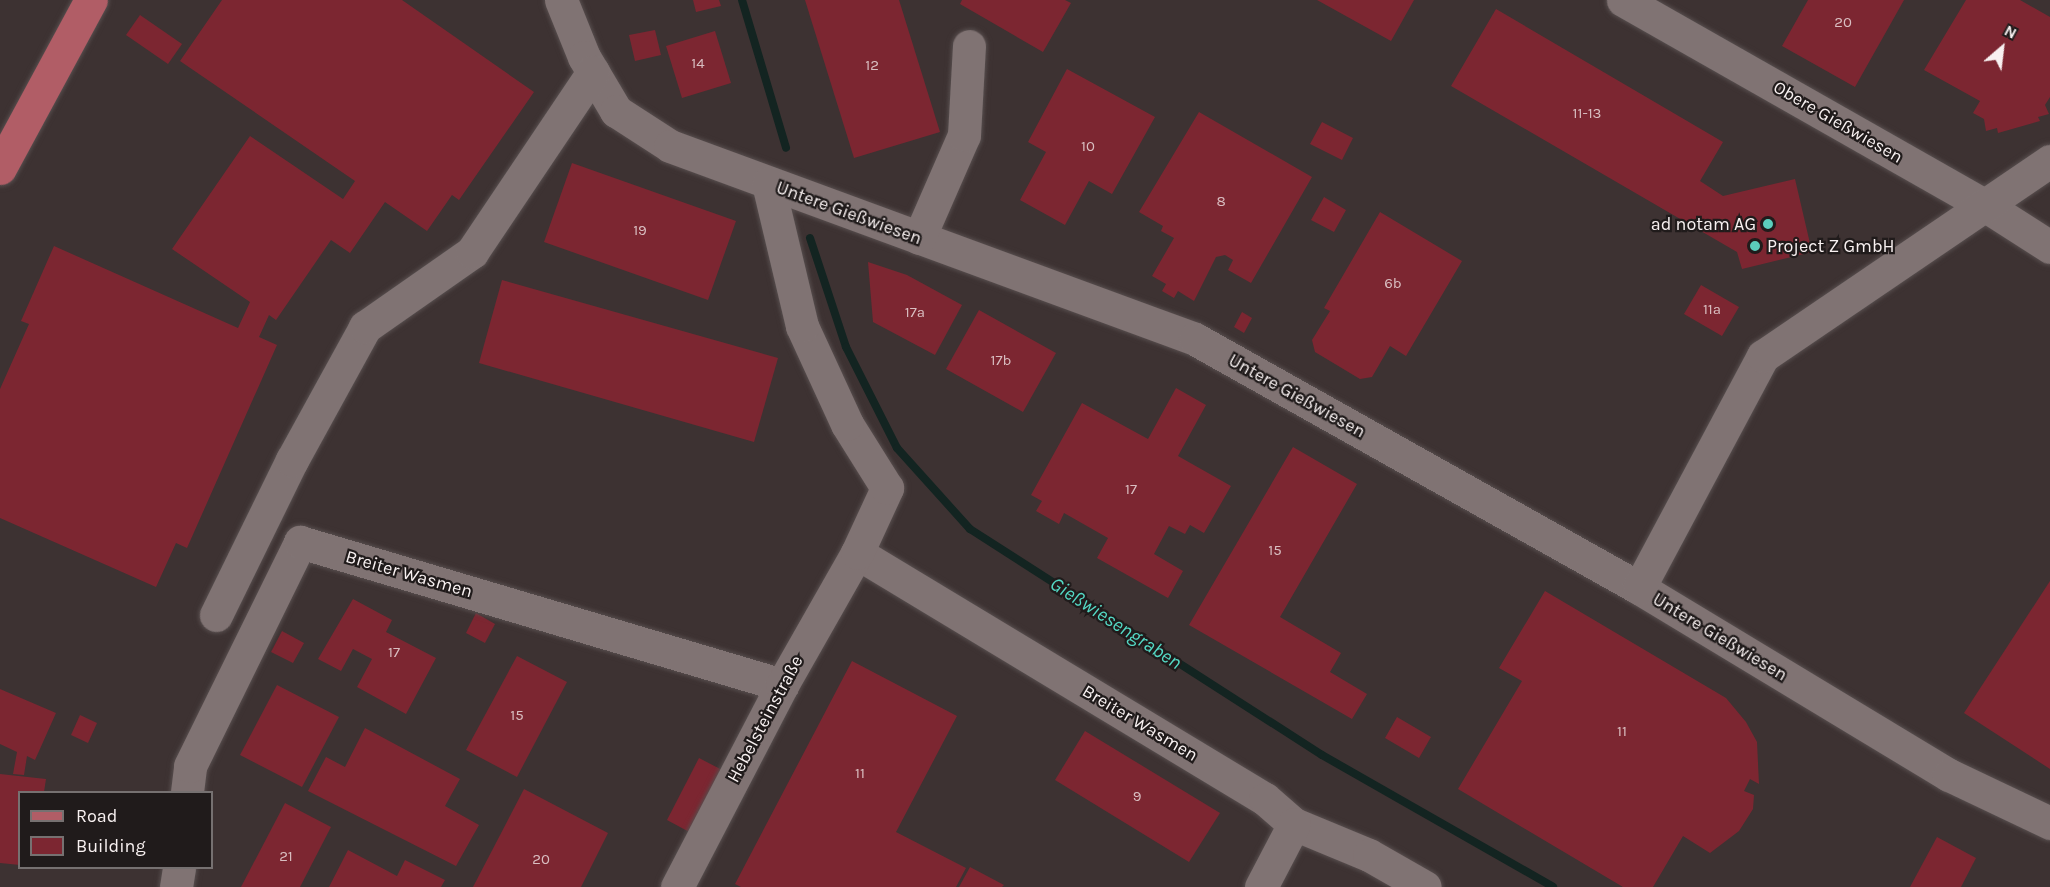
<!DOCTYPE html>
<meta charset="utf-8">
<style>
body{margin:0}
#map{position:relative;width:2050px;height:887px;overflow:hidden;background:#3d3232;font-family:Karla,sans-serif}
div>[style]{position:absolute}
.stream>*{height:8px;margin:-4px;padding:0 4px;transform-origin:4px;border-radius:4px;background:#132421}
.building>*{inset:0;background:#7c2631}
.roads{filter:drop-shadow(0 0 2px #574e4e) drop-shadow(0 0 2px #574e4e)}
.minor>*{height:33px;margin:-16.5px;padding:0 16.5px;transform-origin:16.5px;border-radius:16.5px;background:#807373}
.major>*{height:33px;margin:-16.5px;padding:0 16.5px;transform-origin:16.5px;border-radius:16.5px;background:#b15d66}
.dots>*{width:16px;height:16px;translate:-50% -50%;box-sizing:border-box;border:3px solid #201b1b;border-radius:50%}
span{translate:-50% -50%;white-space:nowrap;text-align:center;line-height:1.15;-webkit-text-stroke:4.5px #201b1b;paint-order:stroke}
.number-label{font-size:15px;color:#d9bec1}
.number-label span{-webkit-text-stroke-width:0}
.street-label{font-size:18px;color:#f8f1f1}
.poi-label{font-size:18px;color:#f8f1f1}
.right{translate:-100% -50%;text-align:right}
.left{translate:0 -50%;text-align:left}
.water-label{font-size:20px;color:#54d9c5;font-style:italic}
.legend{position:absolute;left:18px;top:791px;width:195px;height:78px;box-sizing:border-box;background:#201b1b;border:2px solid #767171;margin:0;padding:8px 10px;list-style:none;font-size:18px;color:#f8f1f1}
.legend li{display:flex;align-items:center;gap:12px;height:30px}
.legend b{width:30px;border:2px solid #767171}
.north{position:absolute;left:1972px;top:18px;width:60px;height:60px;-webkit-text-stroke:4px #201b1b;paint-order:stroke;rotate:28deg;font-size:16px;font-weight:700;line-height:24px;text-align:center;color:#f8f1f1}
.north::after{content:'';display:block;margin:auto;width:21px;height:27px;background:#f8f1f1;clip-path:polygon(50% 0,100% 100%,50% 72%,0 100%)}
</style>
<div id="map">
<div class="stream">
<i style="left:742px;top:0;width:154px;rotate:73.4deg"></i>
<i style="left:810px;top:238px;width:115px;rotate:71.7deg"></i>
<i style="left:846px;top:347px;width:113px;rotate:63.2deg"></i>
<i style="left:897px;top:448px;width:109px;rotate:48deg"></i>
<i style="left:970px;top:529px;width:418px;rotate:32.7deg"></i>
<i style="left:1322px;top:755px;width:266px;rotate:29.7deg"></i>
</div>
<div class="building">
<i style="clip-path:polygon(222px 0,402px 0,534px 92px,459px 200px,452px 195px,427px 231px,385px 202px,350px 253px,331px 240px,276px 320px,269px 315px,259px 337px,277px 345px,187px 548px,176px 543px,156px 587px,0 518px,0 389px,29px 324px,21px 321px,54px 246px,238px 328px,250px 302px,172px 249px,250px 136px,343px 199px,355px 181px,180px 61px)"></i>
<i style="clip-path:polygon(693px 0,719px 0,721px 6px,696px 12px)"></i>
<i style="clip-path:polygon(805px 0,899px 0,940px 132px,854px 158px)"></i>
<i style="clip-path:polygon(962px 0,1065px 0,1071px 3px,1043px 52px,960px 4px)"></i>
<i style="clip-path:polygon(1317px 0,1414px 0,1391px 41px)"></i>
<i style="clip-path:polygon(1808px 0,1904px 0,1855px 87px,1782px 46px)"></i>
<i style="clip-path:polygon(1966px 0,2020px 0,2050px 17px,2050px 97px,2045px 105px,2049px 114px,2038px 117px,2040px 121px,1998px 133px,1997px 128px,1986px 131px,1984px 119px,1973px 113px,1980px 101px,1924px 70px)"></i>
<i style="clip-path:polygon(1496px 9px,1723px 142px,1700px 181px,1723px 196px,1795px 179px,1812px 252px,1742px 269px,1737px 252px,1451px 86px)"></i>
<i style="clip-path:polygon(140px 15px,182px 44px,168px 64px,126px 35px)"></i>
<i style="clip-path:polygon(655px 30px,661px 55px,635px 61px,629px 35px)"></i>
<i style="clip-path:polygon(715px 31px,731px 83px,682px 98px,666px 46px)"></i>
<i style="clip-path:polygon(1067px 69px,1155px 117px,1112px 194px,1089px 181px,1065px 225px,1020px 200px,1046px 152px,1028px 142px)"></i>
<i style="clip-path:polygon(1199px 112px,1312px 177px,1251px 283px,1228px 270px,1233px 260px,1225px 255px,1216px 257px,1194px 301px,1178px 291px,1174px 298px,1162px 291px,1166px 284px,1152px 276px,1174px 238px,1161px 231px,1163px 226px,1139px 212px)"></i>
<i style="clip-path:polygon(1322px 122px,1353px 138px,1342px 160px,1310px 144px)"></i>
<i style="clip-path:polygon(572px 163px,736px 221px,708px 300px,544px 242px)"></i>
<i style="clip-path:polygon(1324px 197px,1346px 210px,1334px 232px,1311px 220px)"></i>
<i style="clip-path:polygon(1380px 212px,1462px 261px,1406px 356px,1390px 346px,1372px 377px,1360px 379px,1315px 352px,1312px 340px,1330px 311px,1324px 308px)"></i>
<i style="clip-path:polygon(868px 262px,907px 275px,962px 305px,935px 355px,873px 322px)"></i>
<i style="clip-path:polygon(502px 280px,778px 358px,754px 442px,479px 363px)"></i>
<i style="clip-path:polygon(1701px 285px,1739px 307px,1722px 336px,1684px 314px)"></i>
<i style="clip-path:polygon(979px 310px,1056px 353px,1023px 412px,946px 369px)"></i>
<i style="clip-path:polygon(1242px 312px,1252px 318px,1244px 333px,1234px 327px)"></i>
<i style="clip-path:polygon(1176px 388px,1206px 405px,1178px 456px,1231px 486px,1204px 533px,1190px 525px,1185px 534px,1169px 526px,1154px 554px,1183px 571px,1168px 598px,1097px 558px,1108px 538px,1064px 513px,1059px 524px,1036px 511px,1042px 501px,1031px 495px,1082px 403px,1148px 439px)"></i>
<i style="clip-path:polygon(1293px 447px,1357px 484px,1280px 617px,1341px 653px,1330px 672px,1367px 694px,1352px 719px,1189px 625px)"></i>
<i style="clip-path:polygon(2050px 581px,2050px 769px,1964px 713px)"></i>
<i style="clip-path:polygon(1545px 591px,1726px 698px,1746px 722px,1757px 742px,1759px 784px,1750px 779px,1744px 791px,1754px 795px,1753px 809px,1739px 831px,1710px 853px,1683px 836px,1653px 887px,1623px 887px,1458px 789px,1522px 681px,1499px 668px)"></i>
<i style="clip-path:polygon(353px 599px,392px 620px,386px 632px,436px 658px,406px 714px,357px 687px,372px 659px,353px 649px,341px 671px,318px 659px)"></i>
<i style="clip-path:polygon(476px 613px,495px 624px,485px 643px,466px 633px)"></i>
<i style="clip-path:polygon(282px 631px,304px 643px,293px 663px,271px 652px)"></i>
<i style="clip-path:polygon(517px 656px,567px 682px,517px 777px,466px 750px)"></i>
<i style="clip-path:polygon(852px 661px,957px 716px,896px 832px,966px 868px,956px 887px,741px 887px,735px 884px)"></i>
<i style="clip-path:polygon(277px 685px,339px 717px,302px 787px,240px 755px)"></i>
<i style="clip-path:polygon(0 689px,56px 713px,35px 760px,27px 756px,24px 775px,13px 774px,17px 752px,0 744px)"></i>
<i style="clip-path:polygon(80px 715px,97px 723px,88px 743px,71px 735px)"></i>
<i style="clip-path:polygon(1397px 717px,1431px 737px,1419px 758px,1385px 738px)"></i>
<i style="clip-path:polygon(365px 728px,460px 779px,445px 806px,479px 825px,456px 866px,308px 791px,326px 757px,345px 767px)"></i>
<i style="clip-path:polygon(1085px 731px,1220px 813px,1189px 862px,1055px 780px)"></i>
<i style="clip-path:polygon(699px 758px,726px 772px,693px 834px,667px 820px)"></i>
<i style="clip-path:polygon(0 774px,46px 779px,44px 792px,20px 792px,20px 865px,0 863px)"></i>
<i style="clip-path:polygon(524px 789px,608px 833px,581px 887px,473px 887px)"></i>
<i style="clip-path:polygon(285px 803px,331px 827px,300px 887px,241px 887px)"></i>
<i style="clip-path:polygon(1937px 837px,1976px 858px,1961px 887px,1910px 887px)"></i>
<i style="clip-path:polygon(348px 850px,397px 876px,405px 860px,445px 880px,441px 887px,329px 887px)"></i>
<i style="clip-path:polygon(970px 867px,1004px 885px,1002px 887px,959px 887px)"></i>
</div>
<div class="roads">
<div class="minor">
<i style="left:561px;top:0;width:61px;rotate:68deg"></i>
<i style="left:584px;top:57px;width:63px;rotate:59.3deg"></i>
<i style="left:616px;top:111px;width:64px;rotate:32.9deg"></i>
<i style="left:670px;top:146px;width:559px;rotate:20.18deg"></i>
<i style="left:1195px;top:339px;width:509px;rotate:29.28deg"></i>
<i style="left:1639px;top:588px;width:362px;rotate:31.1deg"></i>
<i style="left:1949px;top:775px;width:112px;rotate:25.4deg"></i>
<i style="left:1623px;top:0;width:417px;rotate:29.6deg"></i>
<i style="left:1986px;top:206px;width:76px;rotate:32.6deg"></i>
<i style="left:919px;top:238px;width:112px;rotate:-66.4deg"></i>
<i style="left:964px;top:135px;width:89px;rotate:-86.8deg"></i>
<i style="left:857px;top:553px;width:476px;rotate:31.1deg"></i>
<i style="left:1265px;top:799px;width:38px;rotate:41deg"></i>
<i style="left:1294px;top:824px;width:81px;rotate:22.5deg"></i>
<i style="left:1369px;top:855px;width:64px;rotate:29.7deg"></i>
<i style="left:1639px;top:588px;width:263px;rotate:-61.9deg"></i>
<i style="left:1763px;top:356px;width:347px;rotate:-34.2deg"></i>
<i style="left:216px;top:615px;width:173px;rotate:-63.9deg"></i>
<i style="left:292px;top:460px;width:152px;rotate:-61.2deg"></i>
<i style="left:365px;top:327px;width:131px;rotate:-35deg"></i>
<i style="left:472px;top:252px;width:217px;rotate:-56.1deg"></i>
<i style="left:187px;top:792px;width:26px;rotate:-83deg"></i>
<i style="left:190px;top:766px;width:250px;rotate:-63.8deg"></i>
<i style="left:300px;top:542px;width:503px;rotate:16.52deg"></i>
<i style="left:176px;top:887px;width:19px;rotate:-81deg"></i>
<i style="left:677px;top:887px;width:228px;rotate:-62.5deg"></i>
<i style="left:782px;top:685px;width:152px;rotate:-60.4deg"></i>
<i style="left:857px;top:553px;width:72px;rotate:-65.2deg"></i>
<i style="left:887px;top:488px;width:75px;rotate:-122deg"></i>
<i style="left:847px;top:424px;width:108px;rotate:-114.7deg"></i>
<i style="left:802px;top:326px;width:147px;rotate:-103.4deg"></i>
<i style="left:1261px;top:887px;width:71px;rotate:-62.4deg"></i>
</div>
<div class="major">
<i style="left:0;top:168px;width:191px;rotate:-61.6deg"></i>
</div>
</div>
<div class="dots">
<i style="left:1768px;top:224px;background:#5bcebc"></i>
<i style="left:1755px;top:246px;background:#5bcebc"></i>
</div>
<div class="number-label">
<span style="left:1843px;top:23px">20</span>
<span style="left:698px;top:64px">14</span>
<span style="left:872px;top:66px">12</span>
<span style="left:1587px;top:114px">11-13</span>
<span style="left:1088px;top:147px">10</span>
<span style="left:1221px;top:202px">8</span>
<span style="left:640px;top:231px">19</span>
<span style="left:1393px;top:284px">6b</span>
<span style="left:1712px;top:310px">11a</span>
<span style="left:915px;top:313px">17a</span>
<span style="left:1001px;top:361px">17b</span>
<span style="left:1131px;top:490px">17</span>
<span style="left:1275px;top:551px">15</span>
<span style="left:394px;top:653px">17</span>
<span style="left:517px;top:716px">15</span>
<span style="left:1622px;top:732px">11</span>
<span style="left:860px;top:774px">11</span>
<span style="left:1137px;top:797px">9</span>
<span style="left:286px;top:857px">21</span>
<span style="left:541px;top:860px">20</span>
</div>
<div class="street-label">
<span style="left:1838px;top:122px;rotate:30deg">Obere Gießwiesen</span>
<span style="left:849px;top:213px;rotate:20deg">Untere Gießwiesen</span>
<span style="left:1297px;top:396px;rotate:29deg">Untere Gießwiesen</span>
<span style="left:409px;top:574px;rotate:16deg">Breiter Wasmen</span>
<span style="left:1720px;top:637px;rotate:31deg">Untere Gießwiesen</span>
<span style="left:765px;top:719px;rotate:-62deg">Hebelsteinstraße</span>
<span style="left:1140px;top:723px;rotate:31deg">Breiter Wasmen</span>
</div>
<div class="poi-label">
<span class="right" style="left:1756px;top:224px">ad notam AG</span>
<span class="left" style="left:1767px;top:246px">Project Z GmbH</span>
</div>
<div class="water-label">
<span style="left:1116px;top:623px;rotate:33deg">Gießwiesengraben</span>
</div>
<ul class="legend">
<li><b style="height:8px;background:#b15d66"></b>Road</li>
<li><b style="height:16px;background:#7c2631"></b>Building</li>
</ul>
<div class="north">N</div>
</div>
